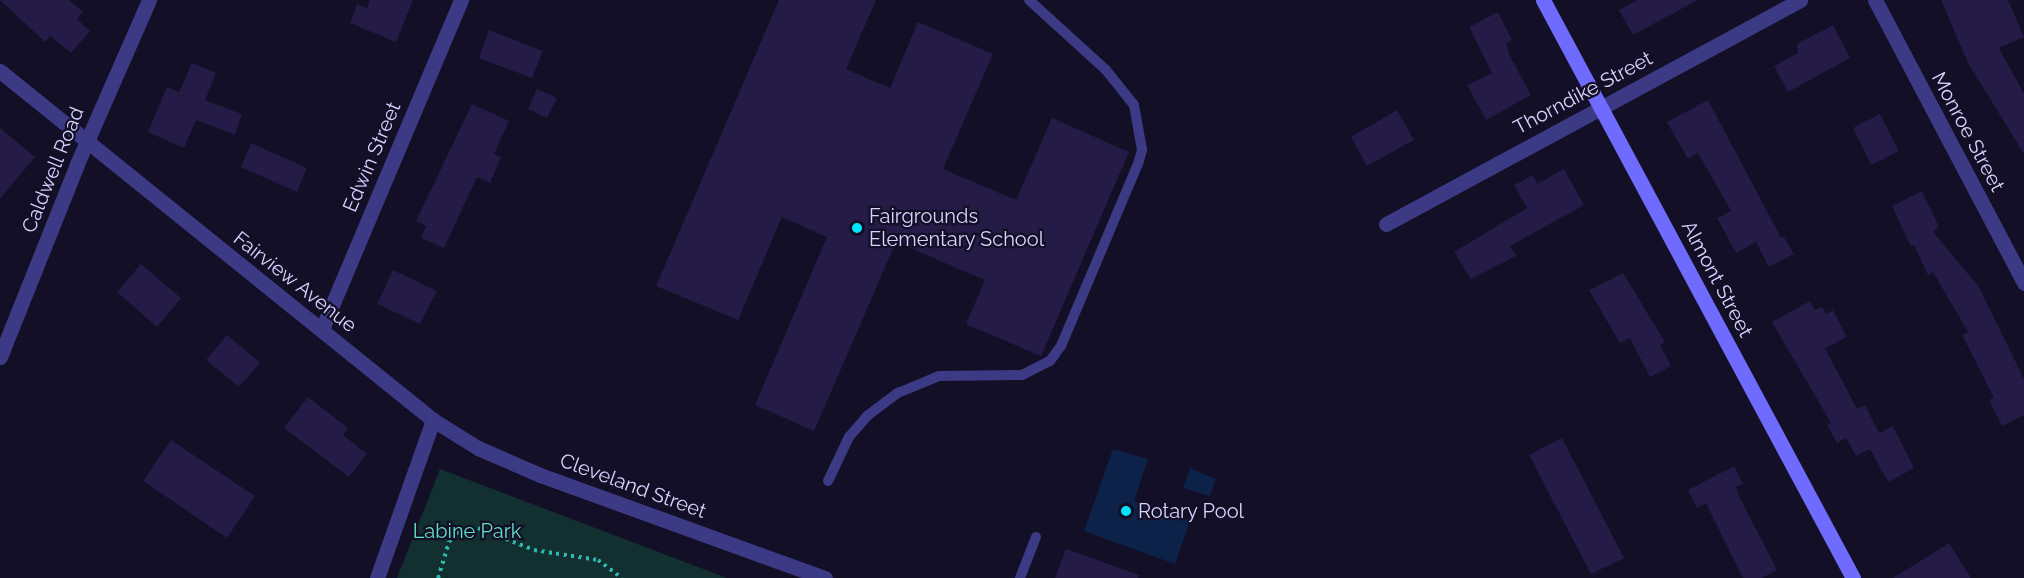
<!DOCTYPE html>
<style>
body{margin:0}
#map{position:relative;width:2024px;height:578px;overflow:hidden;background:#130f26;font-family:Raleway,sans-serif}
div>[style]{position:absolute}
.green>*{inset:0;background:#12302f}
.water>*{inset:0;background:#0c2248}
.building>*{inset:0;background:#241b47}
.path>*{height:4px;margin-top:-2px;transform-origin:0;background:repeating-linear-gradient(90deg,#2fb8b0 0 3px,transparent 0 7.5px)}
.lane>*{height:10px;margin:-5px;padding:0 5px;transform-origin:5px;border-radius:5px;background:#3d3a85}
.street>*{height:15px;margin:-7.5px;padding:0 7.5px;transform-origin:7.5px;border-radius:7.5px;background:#3d3a85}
.secondary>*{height:15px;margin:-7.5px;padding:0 7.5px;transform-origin:7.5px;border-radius:7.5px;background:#6f6bff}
.dots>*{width:16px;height:16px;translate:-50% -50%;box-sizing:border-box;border:3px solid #130f26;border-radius:50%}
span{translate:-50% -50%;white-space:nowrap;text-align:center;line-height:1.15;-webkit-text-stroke:4.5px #130f26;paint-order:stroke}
.street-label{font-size:20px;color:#d9d4ff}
.poi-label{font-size:20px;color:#d9d4ff}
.left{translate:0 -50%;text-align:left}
.park-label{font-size:20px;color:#5fe0c0}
</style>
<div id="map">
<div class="green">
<i style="clip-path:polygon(440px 469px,448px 472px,727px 578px,397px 578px)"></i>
</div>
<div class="water">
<i style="clip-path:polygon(1113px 449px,1148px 459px,1134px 501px,1190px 521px,1175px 564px,1084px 531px)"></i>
<i style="clip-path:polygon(1190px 468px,1216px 479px,1210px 496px,1183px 488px)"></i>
</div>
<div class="building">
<i style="clip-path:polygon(0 0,69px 0,83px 12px,77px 19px,90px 31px,71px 53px,50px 36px,45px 42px)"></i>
<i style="clip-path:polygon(370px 0,413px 0,396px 42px,350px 23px,357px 4px,367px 8px)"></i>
<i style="clip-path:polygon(779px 0,876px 0,846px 69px,890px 88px,918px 22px,993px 54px,943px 169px,1016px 200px,1052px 118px,1129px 152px,1041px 356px,966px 324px,985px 280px,896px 242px,814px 431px,755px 405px,827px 237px,782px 217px,738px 320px,656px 286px)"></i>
<i style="clip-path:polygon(1637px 0,1698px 0,1633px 35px,1619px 10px)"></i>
<i style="clip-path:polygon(1941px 0,2008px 0,2024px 37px,1999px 48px,2024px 94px,2024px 154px,1968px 63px)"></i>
<i style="clip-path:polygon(1498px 12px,1512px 40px,1506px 43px,1509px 54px,1531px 95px,1486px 120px,1467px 85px,1492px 73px,1469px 27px)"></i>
<i style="clip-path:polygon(1833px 25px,1850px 58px,1788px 92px,1774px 66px,1798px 53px,1797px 44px)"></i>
<i style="clip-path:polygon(489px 30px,543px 51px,532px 78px,479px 58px)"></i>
<i style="clip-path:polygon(192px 63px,216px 73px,205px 100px,242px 114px,235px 135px,196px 120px,184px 148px,148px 132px,167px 87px,179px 92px)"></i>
<i style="clip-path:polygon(537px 89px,557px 98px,547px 118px,528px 109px)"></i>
<i style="clip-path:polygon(1708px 100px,1781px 238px,1784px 237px,1794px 254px,1769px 267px,1756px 242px,1736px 253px,1717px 218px,1731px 211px,1698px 153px,1688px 159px,1667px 122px)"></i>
<i style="clip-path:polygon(472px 104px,509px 121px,494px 154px,501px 157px,490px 183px,477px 177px,444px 248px,421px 238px,426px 226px,416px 221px)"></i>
<i style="clip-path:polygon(1397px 110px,1414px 140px,1367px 166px,1351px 137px)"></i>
<i style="clip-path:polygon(1880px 114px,1899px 151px,1871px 165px,1853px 128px)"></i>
<i style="clip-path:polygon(0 128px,35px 157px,0 199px)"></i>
<i style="clip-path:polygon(251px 143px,307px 168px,297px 192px,241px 167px)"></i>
<i style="clip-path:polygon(1564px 169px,1584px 205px,1510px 246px,1516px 256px,1471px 279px,1454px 252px,1527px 208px,1514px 185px,1533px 175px,1537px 184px)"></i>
<i style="clip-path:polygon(1922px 191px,1939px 227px,1933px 232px,1979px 287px,2024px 379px,2024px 415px,2002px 426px,1989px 400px,1994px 398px,1962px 335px,1968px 332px,1933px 272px,1928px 275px,1914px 245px,1911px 247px,1892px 206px)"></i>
<i style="clip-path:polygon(141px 264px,181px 298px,157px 327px,117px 292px)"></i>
<i style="clip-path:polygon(393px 270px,437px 291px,420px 324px,377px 304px)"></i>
<i style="clip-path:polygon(1623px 273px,1665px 342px,1660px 345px,1671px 366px,1650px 377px,1630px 338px,1620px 343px,1589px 290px)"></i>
<i style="clip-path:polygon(1810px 301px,1815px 310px,1822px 307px,1826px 314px,1833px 310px,1847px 337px,1825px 348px,1857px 409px,1865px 405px,1879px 433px,1893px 426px,1914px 468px,1888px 482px,1870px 449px,1856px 456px,1846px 438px,1837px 443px,1827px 425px,1831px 423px,1772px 322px)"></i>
<i style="clip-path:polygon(227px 335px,260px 363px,239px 387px,206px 360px)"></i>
<i style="clip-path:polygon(308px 397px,348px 428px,343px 435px,367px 454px,349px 477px,284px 428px)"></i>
<i style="clip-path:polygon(1562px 438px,1624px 558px,1591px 574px,1529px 455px)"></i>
<i style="clip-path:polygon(171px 440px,255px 496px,227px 538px,143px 481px)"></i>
<i style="clip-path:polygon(1734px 466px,1743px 484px,1736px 487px,1739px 496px,1777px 570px,1762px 578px,1743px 578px,1706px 503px,1697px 508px,1688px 490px)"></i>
<i style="clip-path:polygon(1949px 543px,1971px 578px,1893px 578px)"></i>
<i style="clip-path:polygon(1066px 549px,1139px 575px,1138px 578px,1055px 578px)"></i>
</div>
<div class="path">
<i style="left:438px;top:578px;width:38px;rotate:-73deg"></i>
<i style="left:449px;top:542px;width:11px;rotate:-52deg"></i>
<i style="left:456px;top:533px;width:23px;rotate:-13deg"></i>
<i style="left:478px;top:528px;width:60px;rotate:21.4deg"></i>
<i style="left:534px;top:550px;width:65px;rotate:8.9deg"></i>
<i style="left:598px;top:560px;width:30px;rotate:37deg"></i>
</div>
<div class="lane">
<i style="left:828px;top:481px;width:49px;rotate:-64.5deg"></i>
<i style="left:849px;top:437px;width:28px;rotate:-49deg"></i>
<i style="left:867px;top:416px;width:39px;rotate:-37deg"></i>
<i style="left:898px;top:393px;width:44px;rotate:-22.5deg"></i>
<i style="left:939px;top:376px;width:83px;rotate:-0.7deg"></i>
<i style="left:1022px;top:375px;width:31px;rotate:-27deg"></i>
<i style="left:1050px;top:361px;width:19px;rotate:-54deg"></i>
<i style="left:1061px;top:346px;width:198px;rotate:-67.1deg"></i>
<i style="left:1138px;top:164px;width:15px;rotate:-74deg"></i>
<i style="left:1142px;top:150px;width:46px;rotate:-100.1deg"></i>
<i style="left:1134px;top:105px;width:45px;rotate:-128.7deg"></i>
<i style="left:1106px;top:70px;width:104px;rotate:-137.7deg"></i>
<i style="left:1020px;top:578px;width:44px;rotate:-68.7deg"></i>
</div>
<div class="street">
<i style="left:1875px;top:0;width:320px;rotate:62.2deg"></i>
<i style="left:0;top:71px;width:556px;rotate:38.87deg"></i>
<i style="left:433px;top:420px;width:53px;rotate:31.9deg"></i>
<i style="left:478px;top:448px;width:68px;rotate:23.5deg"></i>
<i style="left:540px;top:475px;width:303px;rotate:19.9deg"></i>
<i style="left:1386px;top:224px;width:471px;rotate:-28.4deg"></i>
<i style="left:322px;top:329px;width:357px;rotate:-67.1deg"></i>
<i style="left:0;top:357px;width:208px;rotate:-68.2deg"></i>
<i style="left:77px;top:164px;width:179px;rotate:-66.3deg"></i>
<i style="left:377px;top:578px;width:168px;rotate:-70.5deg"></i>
</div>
<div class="secondary">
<i style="left:1543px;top:0;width:656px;rotate:61.79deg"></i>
</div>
<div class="dots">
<i style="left:857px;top:228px;background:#00e5ff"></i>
<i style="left:1126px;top:511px;background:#00e5ff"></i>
</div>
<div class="street-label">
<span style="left:1583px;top:93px;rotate:-28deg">Thorndike Street</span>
<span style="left:1968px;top:132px;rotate:62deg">Monroe Street</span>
<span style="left:372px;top:157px;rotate:-67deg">Edwin Street</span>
<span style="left:53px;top:170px;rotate:-68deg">Caldwell Road</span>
<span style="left:1717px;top:279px;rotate:62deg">Almont Street</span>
<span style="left:295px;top:282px;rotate:38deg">Fairview Avenue</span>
<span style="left:633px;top:486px;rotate:20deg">Cleveland Street</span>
</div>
<div class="poi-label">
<span class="left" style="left:869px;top:228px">Fairgrounds<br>Elementary School</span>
<span class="left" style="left:1138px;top:511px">Rotary Pool</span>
</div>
<div class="park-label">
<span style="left:467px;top:531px">Labine Park</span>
</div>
</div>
